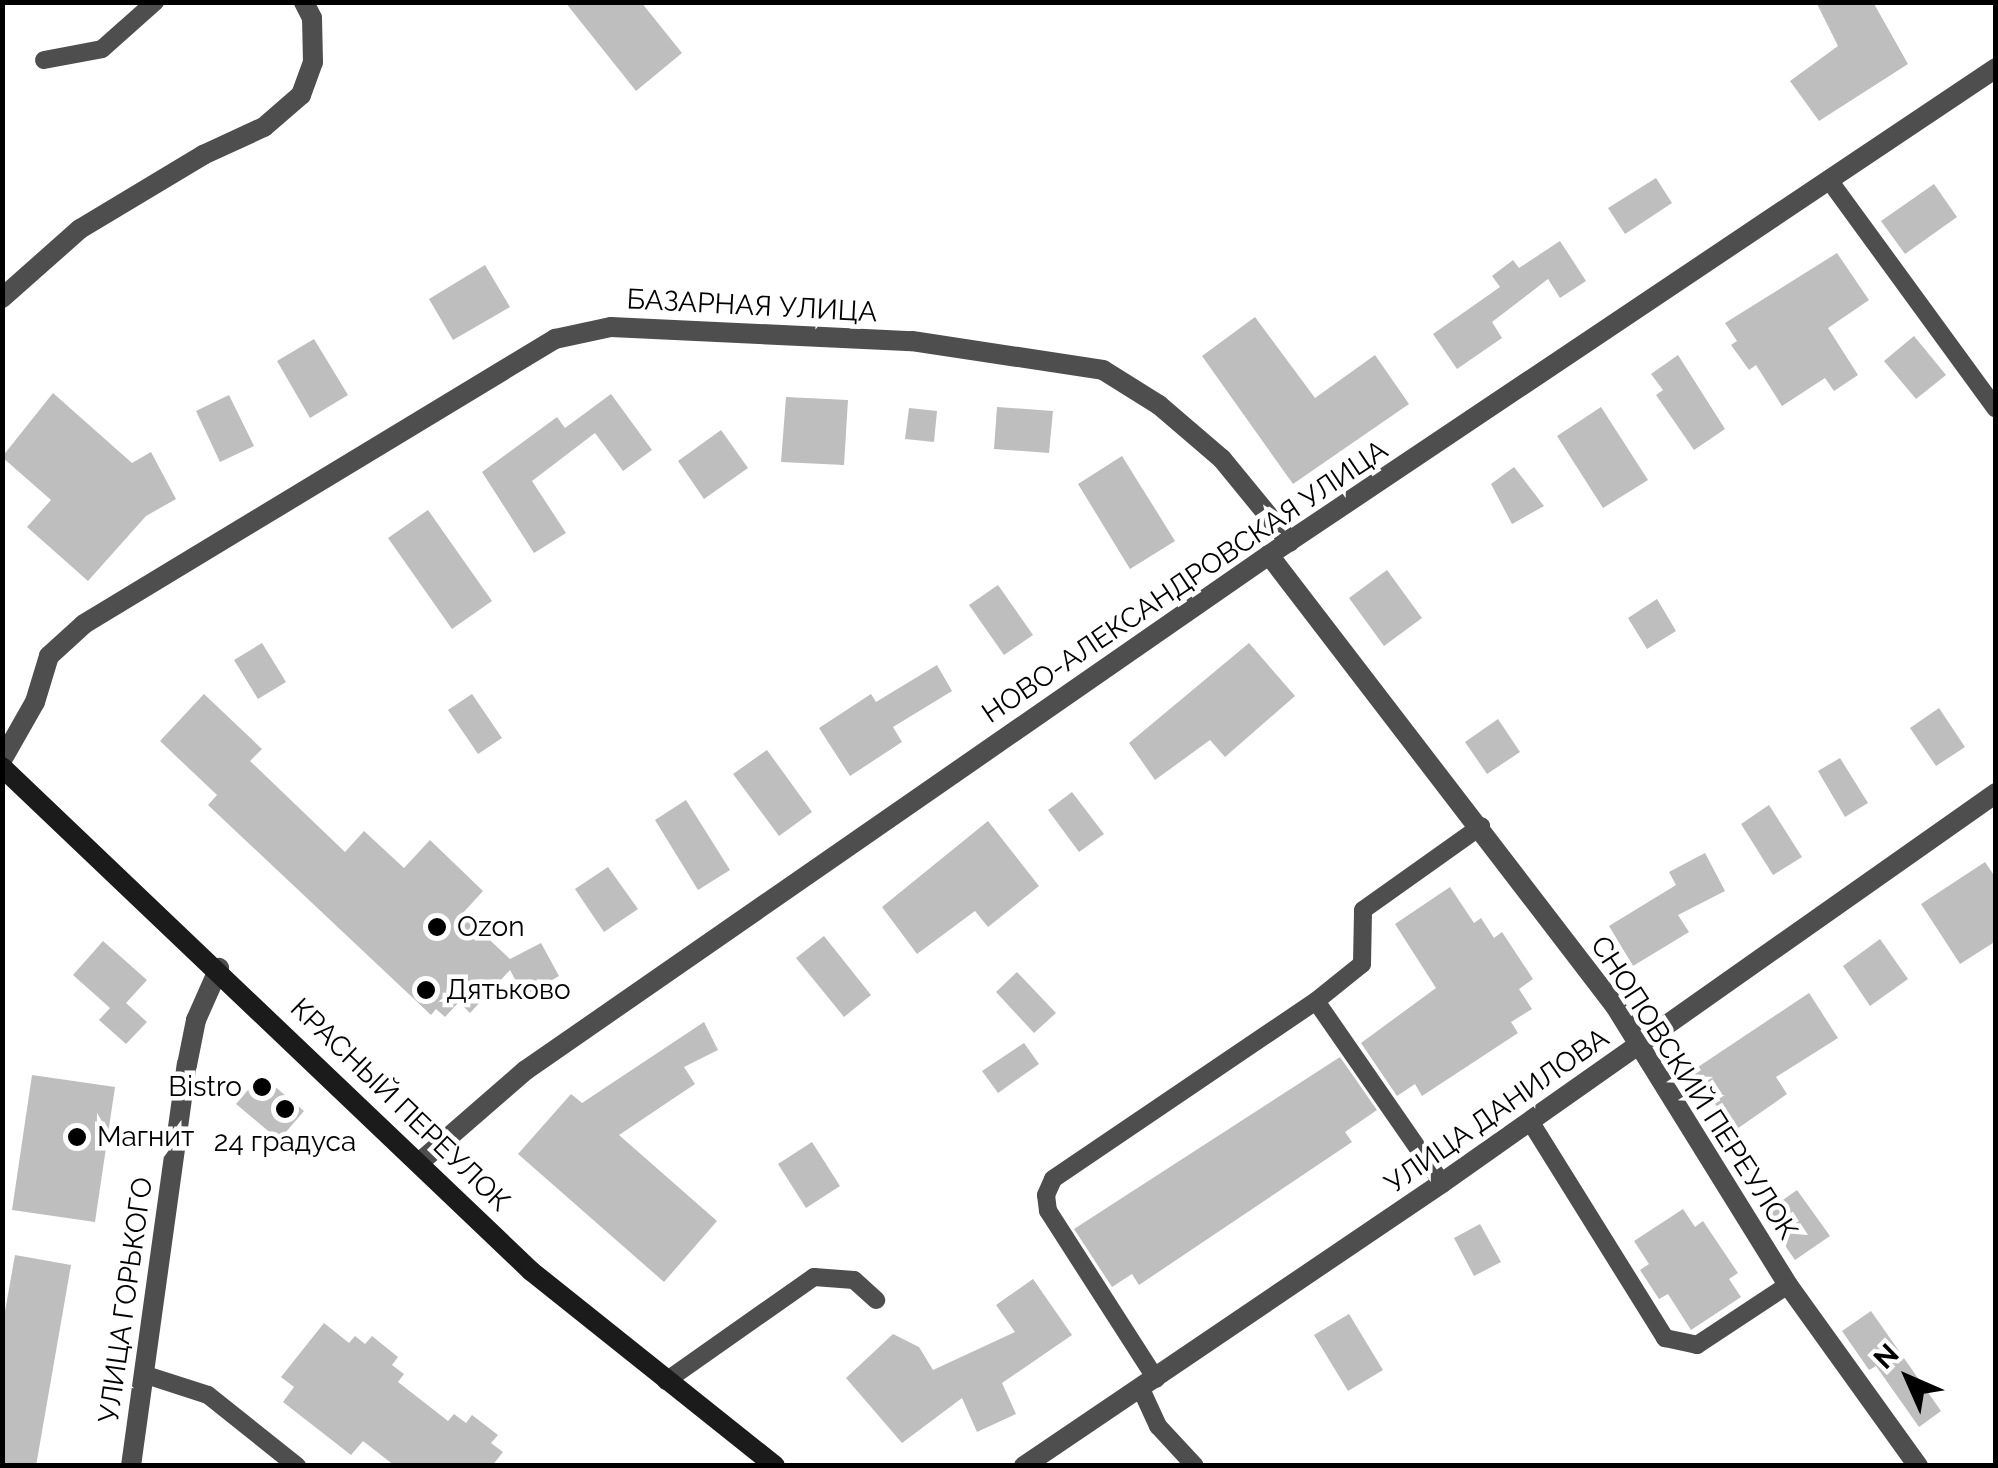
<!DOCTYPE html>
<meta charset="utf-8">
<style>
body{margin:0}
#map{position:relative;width:1998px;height:1468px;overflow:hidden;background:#fff;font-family:Raleway,sans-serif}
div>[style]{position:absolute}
.building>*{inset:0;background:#bebebe}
.service>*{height:18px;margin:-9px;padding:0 9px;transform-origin:9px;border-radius:9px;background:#4e4e4e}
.minor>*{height:20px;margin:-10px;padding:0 10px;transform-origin:10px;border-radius:10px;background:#4e4e4e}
.secondary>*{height:20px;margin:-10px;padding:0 10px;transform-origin:10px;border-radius:10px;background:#1b1b1b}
.dots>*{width:28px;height:28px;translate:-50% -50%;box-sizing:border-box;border:5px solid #fff;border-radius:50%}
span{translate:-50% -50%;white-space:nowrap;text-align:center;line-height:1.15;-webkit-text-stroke:9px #fff;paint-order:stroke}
.street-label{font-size:28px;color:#000}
.poi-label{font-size:28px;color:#000}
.left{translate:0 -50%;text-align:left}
.right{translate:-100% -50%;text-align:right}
.frame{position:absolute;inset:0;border:5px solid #000;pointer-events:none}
.north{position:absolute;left:1858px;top:1328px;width:100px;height:100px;-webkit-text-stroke:8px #fff;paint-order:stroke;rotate:315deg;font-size:28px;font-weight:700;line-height:40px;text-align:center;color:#000}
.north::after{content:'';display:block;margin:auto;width:35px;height:45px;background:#000;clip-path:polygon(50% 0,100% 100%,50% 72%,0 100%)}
</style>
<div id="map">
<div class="building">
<i style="clip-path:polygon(565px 2px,641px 2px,682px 53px,636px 91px)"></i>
<i style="clip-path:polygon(1816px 2px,1873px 2px,1908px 64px,1819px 121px,1790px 81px,1838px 46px)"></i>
<i style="clip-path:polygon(1656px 178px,1672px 203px,1625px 234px,1608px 208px)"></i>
<i style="clip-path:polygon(1934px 184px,1957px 217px,1905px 254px,1881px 221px)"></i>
<i style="clip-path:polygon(1560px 241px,1586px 281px,1560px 298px,1548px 279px,1492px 322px,1502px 338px,1457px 369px,1433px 334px,1500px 287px,1492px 276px,1513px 260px,1519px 268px)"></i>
<i style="clip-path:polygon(1837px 253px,1869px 300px,1828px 328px,1858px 375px,1834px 391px,1825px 378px,1782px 406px,1756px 365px,1749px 370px,1731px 345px,1737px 341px,1725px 323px)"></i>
<i style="clip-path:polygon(485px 265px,510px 307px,453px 340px,429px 299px)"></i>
<i style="clip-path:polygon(1255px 317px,1315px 398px,1375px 355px,1409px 404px,1293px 484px,1202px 356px)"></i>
<i style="clip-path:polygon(1914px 336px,1946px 375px,1916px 399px,1884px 361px)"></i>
<i style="clip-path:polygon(314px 339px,348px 395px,310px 418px,277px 361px)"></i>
<i style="clip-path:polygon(1678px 355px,1725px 429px,1694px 450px,1656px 395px,1663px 390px,1651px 374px)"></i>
<i style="clip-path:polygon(53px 393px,132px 463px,151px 452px,176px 499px,146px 516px,88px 581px,27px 527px,51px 500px,2px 457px)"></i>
<i style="clip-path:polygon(611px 394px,652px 450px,623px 471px,595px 433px,532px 481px,566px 533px,534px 553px,482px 472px,557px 417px,565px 428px)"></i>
<i style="clip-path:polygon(229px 395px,254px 446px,220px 462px,196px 411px)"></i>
<i style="clip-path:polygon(786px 397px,848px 400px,844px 465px,781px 462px)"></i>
<i style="clip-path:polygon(997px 407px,1053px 411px,1049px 453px,994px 449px)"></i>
<i style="clip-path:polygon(1601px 407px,1648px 480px,1603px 508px,1557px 436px)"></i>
<i style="clip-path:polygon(909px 408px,937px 411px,934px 442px,905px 439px)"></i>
<i style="clip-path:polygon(721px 430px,748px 468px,704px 499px,678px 461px)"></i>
<i style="clip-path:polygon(1122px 456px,1175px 541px,1130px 569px,1078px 484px)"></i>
<i style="clip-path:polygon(1514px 467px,1544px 506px,1512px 524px,1491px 484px)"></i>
<i style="clip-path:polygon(428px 510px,492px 601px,452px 629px,388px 538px)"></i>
<i style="clip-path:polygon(1387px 570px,1422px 618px,1384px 646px,1349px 598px)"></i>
<i style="clip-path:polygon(998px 585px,1033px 635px,1004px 655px,969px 605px)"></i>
<i style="clip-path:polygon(1657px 599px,1676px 631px,1647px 649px,1628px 618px)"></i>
<i style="clip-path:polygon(262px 643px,286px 682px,258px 699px,234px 660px)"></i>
<i style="clip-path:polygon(1249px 643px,1295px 696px,1225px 757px,1210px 740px,1155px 780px,1129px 743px)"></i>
<i style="clip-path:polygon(937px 665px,952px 691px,893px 727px,902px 742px,850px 776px,819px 728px,871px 694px,876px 702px)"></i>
<i style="clip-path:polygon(204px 694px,262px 749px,250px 761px,345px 852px,364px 831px,404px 868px,430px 840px,483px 891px,462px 914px,510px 959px,541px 943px,559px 976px,524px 996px,510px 970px,470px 1013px,459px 1002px,445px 1017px,436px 1009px,431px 1015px,208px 805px,217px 795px,160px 741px)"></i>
<i style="clip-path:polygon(472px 694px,502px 738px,478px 754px,448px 710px)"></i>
<i style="clip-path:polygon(1939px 708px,1965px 747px,1936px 766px,1910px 728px)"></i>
<i style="clip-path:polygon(1498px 719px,1520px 752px,1487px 774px,1465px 742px)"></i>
<i style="clip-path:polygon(767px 750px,812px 812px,779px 836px,733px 774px)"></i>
<i style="clip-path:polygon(1840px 758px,1868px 803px,1845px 817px,1818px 771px)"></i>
<i style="clip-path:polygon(1072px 792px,1104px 834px,1079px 852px,1048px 810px)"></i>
<i style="clip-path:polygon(686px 800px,730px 870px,698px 890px,655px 820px)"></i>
<i style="clip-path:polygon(1769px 805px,1802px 857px,1773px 875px,1741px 824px)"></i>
<i style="clip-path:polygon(988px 821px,1039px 886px,988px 927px,975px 911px,917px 954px,882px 907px)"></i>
<i style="clip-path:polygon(1705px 853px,1725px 891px,1678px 915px,1689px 932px,1633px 966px,1609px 926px,1676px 885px,1669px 872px)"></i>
<i style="clip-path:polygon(1985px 862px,1996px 878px,1996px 941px,1960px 964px,1921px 904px)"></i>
<i style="clip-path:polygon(608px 867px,638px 909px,604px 932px,575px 889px)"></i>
<i style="clip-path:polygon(1450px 887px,1474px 923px,1481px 918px,1494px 938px,1502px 932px,1533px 979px,1519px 989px,1532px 1009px,1511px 1022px,1518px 1033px,1422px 1096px,1415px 1084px,1397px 1096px,1361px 1043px,1436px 988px,1395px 924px)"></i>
<i style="clip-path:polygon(824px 936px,871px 995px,844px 1017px,796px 958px)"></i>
<i style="clip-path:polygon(1880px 939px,1908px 979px,1870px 1006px,1843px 966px)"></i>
<i style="clip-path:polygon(103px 941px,147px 980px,126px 1003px,147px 1022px,126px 1044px,99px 1020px,110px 1008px,73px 975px)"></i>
<i style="clip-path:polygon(1017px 972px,1056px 1013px,1034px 1033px,996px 992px)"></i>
<i style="clip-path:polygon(1809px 993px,1838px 1038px,1776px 1077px,1787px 1094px,1734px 1131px,1692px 1071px)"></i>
<i style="clip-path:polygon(704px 1022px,718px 1050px,684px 1067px,695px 1084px,619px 1135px,717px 1221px,664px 1282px,518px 1154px,571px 1094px,582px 1103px)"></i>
<i style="clip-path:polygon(1024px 1043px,1039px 1064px,998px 1093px,982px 1071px)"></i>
<i style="clip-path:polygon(1340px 1057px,1377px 1110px,1345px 1132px,1352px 1142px,1139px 1285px,1132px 1274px,1112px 1287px,1074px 1229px)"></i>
<i style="clip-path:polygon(32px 1075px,115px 1087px,95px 1222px,12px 1210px)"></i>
<i style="clip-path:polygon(261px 1075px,304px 1111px,279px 1140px,236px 1104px)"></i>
<i style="clip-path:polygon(812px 1142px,840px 1186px,806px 1208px,778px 1164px)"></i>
<i style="clip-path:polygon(1797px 1190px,1830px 1236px,1795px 1260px,1763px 1214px)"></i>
<i style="clip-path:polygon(1683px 1209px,1695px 1227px,1703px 1221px,1738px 1273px,1729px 1279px,1741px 1297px,1691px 1330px,1668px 1294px,1659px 1299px,1640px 1270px,1649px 1264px,1634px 1241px)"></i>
<i style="clip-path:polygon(1480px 1224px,1501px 1262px,1474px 1276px,1454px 1238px)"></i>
<i style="clip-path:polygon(15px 1255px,71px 1265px,36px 1466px,2px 1466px,2px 1328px)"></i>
<i style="clip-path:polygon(1033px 1279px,1072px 1335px,1002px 1383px,1016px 1414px,977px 1432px,962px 1398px,902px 1443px,846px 1378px,893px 1334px,919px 1347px,933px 1370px,1015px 1332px,996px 1305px)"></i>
<i style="clip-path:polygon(1871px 1311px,1941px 1411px,1919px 1427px,1876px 1366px,1869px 1370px,1842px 1331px)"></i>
<i style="clip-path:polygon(1349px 1314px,1383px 1370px,1348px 1391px,1314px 1335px)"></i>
<i style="clip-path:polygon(324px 1323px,349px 1343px,355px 1336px,365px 1344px,372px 1336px,398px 1357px,392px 1365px,404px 1374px,398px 1382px,448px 1421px,454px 1414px,466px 1423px,472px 1415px,498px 1435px,491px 1443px,503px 1452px,492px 1466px,395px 1466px,363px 1441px,351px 1455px,283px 1402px,294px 1387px,281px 1377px)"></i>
</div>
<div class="service">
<i style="left:44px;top:60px;width:59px;rotate:-10.7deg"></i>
<i style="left:102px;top:49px;width:71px;rotate:-41.6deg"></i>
<i style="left:1829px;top:180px;width:283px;rotate:53.9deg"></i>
<i style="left:1530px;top:1121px;width:256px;rotate:58.1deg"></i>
<i style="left:1665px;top:1338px;width:33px;rotate:12deg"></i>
<i style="left:1697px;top:1345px;width:109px;rotate:-33.4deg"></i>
<i style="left:1442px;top:1183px;width:221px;rotate:-124.7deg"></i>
<i style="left:1316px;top:1001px;width:59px;rotate:-38.8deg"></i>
<i style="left:1362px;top:964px;width:54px;rotate:-88.9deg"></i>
<i style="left:1363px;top:910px;width:145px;rotate:-35.4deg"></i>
<i style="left:143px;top:1374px;width:68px;rotate:17.9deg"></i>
<i style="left:208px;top:1395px;width:114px;rotate:38.6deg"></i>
<i style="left:1156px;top:1379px;width:200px;rotate:-122.7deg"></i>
<i style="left:1048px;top:1211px;width:16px;rotate:-97deg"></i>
<i style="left:1046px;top:1195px;width:17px;rotate:-66deg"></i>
<i style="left:1053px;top:1179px;width:318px;rotate:-34.1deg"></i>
<i style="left:666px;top:1381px;width:181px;rotate:-35.1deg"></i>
<i style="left:814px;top:1277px;width:40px;rotate:4.3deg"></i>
<i style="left:854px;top:1280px;width:30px;rotate:42deg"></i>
<i style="left:1141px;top:1389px;width:41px;rotate:65.3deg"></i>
<i style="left:1158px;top:1426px;width:54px;rotate:47.2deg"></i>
</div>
<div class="minor">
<i style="left:2px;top:298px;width:104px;rotate:-41.5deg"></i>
<i style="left:80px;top:229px;width:144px;rotate:-31deg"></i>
<i style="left:203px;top:155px;width:67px;rotate:-24.7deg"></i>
<i style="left:264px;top:127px;width:49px;rotate:-40.9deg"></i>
<i style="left:301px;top:95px;width:35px;rotate:-70deg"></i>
<i style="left:313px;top:62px;width:44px;rotate:-91.3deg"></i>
<i style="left:312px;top:18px;width:18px;rotate:-117deg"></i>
<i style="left:1269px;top:555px;width:568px;rotate:52.51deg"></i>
<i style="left:1615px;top:1006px;width:328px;rotate:58.2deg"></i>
<i style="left:1788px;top:1285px;width:223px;rotate:54.3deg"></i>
<i style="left:2px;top:760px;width:67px;rotate:-60.4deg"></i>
<i style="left:35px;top:702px;width:48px;rotate:-73.1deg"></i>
<i style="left:49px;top:656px;width:47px;rotate:-42.4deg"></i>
<i style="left:84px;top:624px;width:551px;rotate:-31.18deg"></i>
<i style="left:555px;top:339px;width:57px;rotate:-12.1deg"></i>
<i style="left:611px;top:327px;width:301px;rotate:2.7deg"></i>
<i style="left:912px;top:341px;width:193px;rotate:8.6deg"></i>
<i style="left:1103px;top:370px;width:66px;rotate:32deg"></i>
<i style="left:1159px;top:405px;width:83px;rotate:40.6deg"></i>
<i style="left:1222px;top:459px;width:107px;rotate:50.7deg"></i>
<i style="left:420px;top:1162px;width:140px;rotate:-41deg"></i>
<i style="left:526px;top:1070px;width:904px;rotate:-34.73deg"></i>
<i style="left:1269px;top:555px;width:875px;rotate:-33.82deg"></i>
<i style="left:131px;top:1466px;width:405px;rotate:-82.1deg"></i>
<i style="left:187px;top:1065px;width:46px;rotate:-78.7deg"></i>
<i style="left:196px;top:1020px;width:57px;rotate:-66.1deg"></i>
<i style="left:1024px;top:1466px;width:505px;rotate:-34.1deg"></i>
<i style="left:1442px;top:1183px;width:678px;rotate:-35.14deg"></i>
</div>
<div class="secondary">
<i style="left:2px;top:767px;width:731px;rotate:43.61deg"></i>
<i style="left:531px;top:1271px;width:312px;rotate:38.6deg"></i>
</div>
<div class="dots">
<i style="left:437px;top:927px;background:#000"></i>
<i style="left:426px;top:990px;background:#000"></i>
<i style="left:262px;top:1087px;background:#000"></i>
<i style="left:285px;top:1109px;background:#000"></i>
<i style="left:77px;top:1137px;background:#000"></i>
</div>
<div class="street-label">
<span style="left:752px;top:306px;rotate:3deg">БАЗАРНАЯ УЛИЦА</span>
<span style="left:1185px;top:582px;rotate:-34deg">НОВО-АЛЕКСАНДРОВСКАЯ УЛИЦА</span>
<span style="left:1694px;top:1088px;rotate:57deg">СНОПОВСКИЙ ПЕРЕУЛОК</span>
<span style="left:400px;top:1105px;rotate:44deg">КРАСНЫЙ ПЕРЕУЛОК</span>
<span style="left:1497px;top:1111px;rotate:-35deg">УЛИЦА ДАНИЛОВА</span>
<span style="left:126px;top:1300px;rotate:-82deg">УЛИЦА ГОРЬКОГО</span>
</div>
<div class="poi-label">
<span class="left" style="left:457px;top:927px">Ozon</span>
<span class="left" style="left:446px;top:990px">Дятьково</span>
<span class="right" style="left:242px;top:1087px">Bistro</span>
<span class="left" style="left:97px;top:1137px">Магнит</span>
<span style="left:285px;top:1142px">24 градуса</span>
</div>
<div class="frame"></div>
<div class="north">N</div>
</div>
